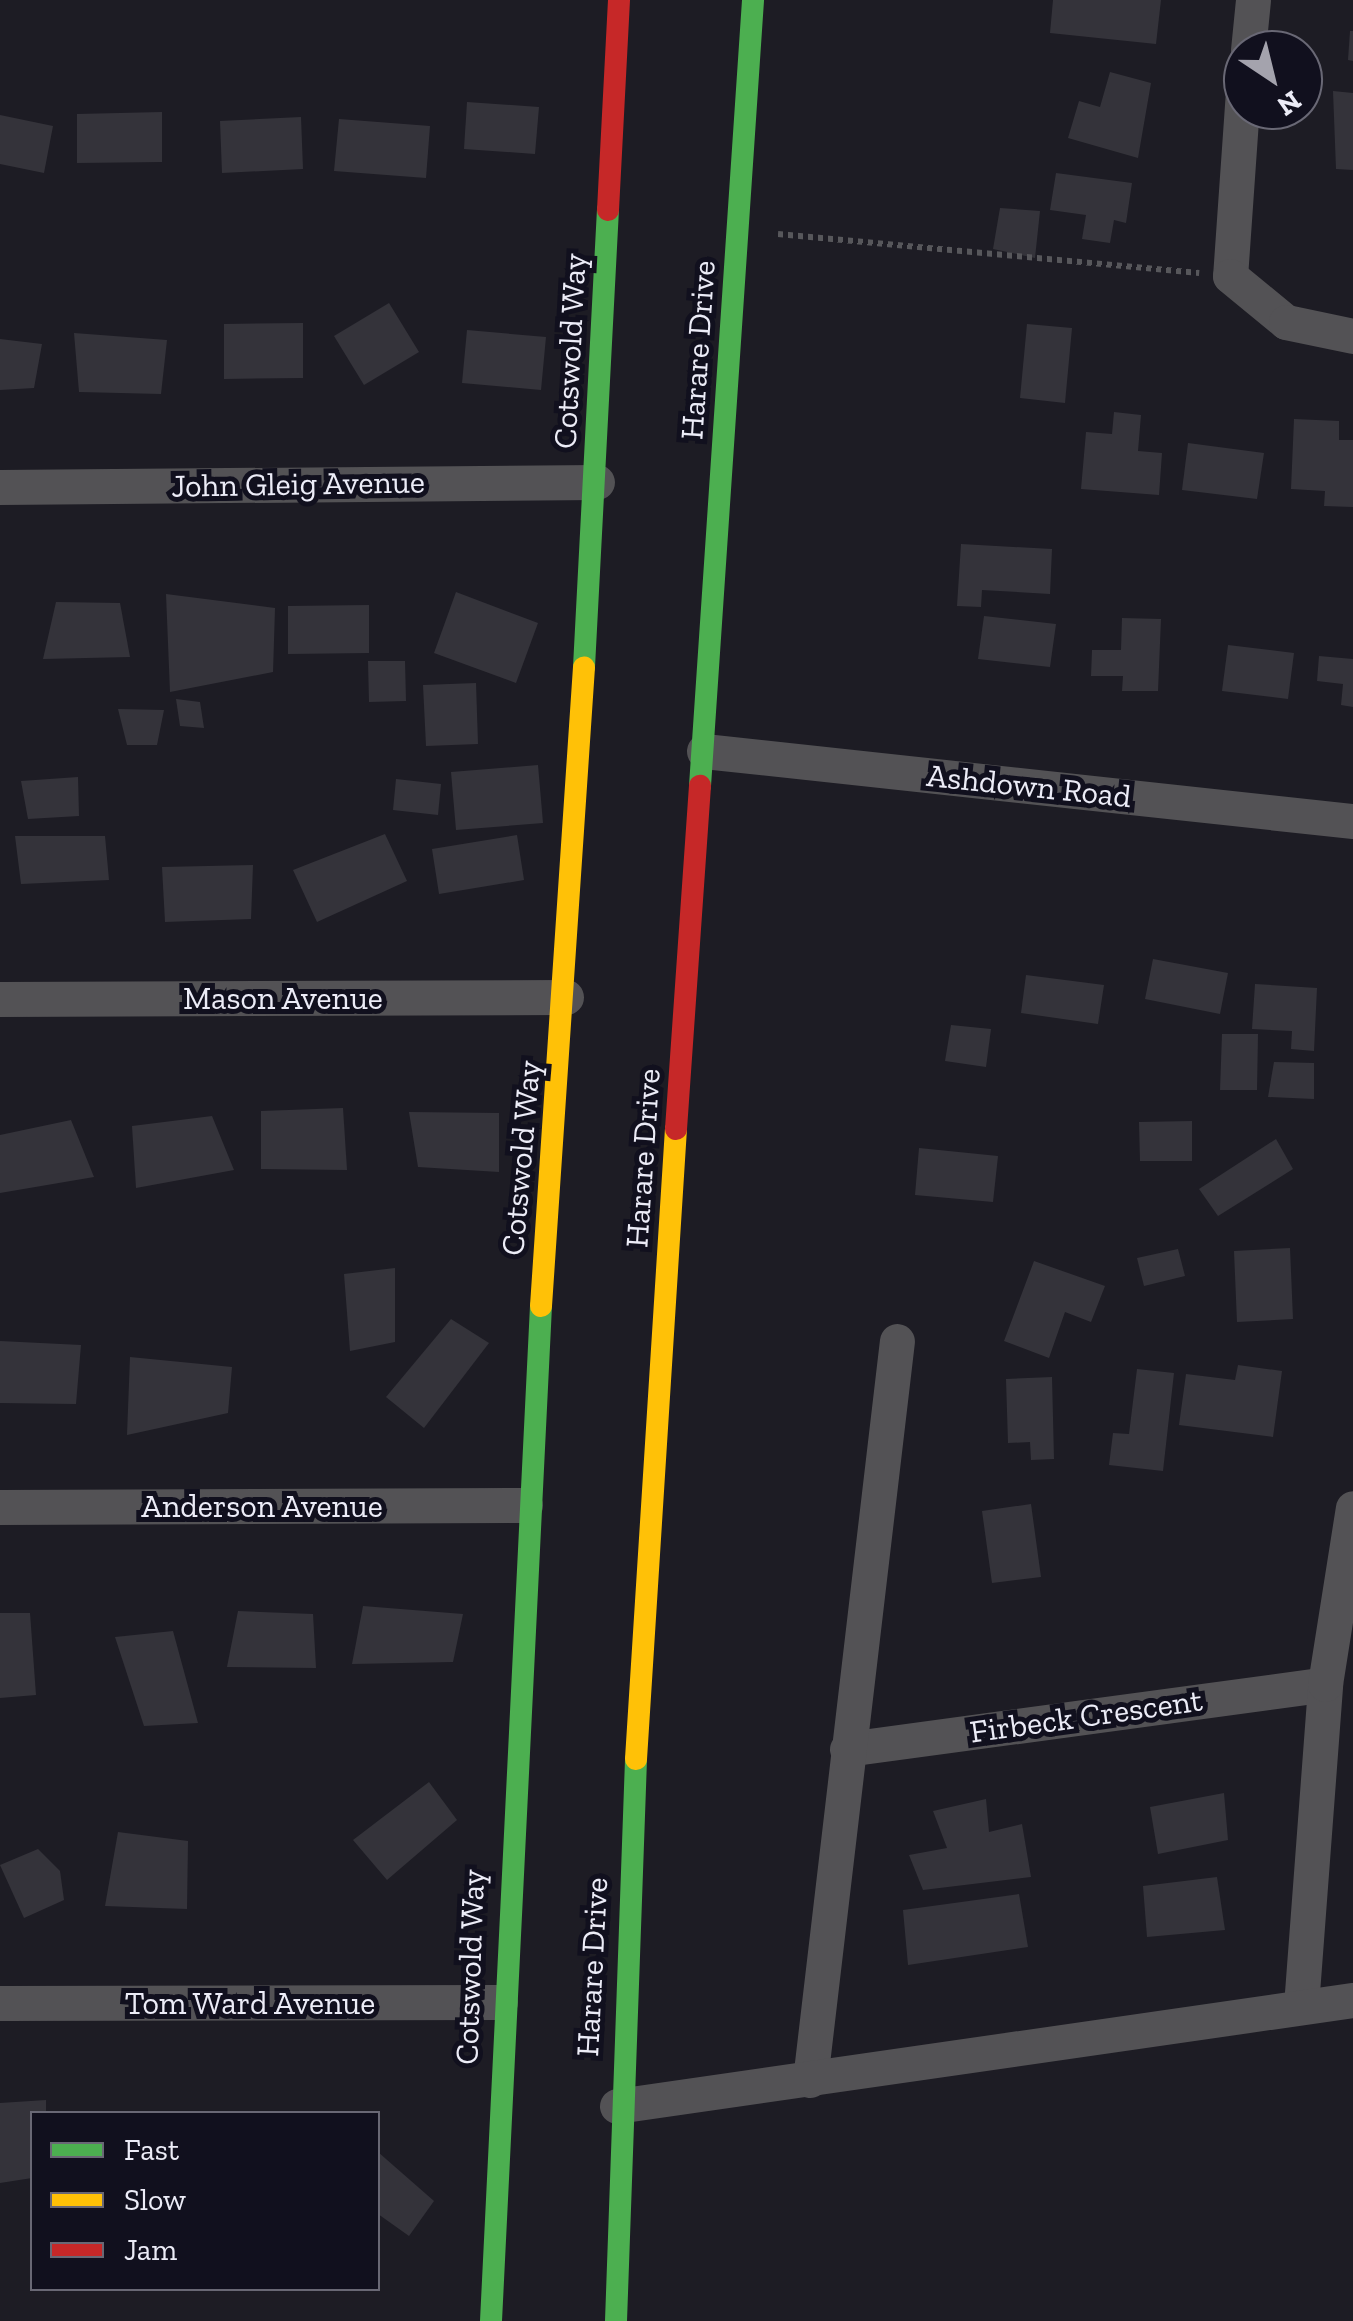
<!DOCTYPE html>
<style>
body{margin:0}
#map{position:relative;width:1353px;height:2321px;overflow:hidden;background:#1d1c24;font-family:"Zilla Slab",serif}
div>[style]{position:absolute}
.building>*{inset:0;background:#34333a}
.path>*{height:6px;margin-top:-3px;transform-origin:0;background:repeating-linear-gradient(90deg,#57575b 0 5px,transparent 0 10px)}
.street>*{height:35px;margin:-17.5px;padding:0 17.5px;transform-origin:17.5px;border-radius:17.5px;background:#535255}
.fast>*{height:22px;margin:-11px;padding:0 11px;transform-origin:11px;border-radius:11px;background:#4caf50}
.slow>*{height:22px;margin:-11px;padding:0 11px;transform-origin:11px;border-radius:11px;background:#ffc107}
.jam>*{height:22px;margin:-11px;padding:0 11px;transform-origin:11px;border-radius:11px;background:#c62828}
span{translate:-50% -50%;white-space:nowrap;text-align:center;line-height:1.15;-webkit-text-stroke:10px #11101e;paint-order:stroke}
.street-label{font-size:32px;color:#ececf7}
.legend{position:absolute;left:30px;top:2111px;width:350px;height:180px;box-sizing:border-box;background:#11101e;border:2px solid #696875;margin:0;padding:12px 18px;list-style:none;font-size:30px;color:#ececf7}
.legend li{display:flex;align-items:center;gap:20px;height:50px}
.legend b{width:50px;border:2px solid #696875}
.north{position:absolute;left:1223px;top:30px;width:100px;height:100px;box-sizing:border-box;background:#11101e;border:2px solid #696875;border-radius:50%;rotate:145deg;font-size:28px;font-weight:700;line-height:40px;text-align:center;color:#ececf7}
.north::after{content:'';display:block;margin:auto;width:35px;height:45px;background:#a4a3ad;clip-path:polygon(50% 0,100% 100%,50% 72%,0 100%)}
</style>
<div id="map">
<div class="building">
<i style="clip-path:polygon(1053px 0,1161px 0,1156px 44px,1050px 33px)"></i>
<i style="clip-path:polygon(1350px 31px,1353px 31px,1353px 61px,1348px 60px)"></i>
<i style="clip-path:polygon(1110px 72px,1151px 83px,1138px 158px,1068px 138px,1079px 101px,1100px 107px)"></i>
<i style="clip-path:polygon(1333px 91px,1353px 93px,1353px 170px,1336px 169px)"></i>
<i style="clip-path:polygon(467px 102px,539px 107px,535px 154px,464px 149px)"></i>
<i style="clip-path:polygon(162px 112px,162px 162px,77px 163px,77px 114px)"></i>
<i style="clip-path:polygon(0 115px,53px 126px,44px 173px,0 164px)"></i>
<i style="clip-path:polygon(301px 117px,303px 169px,222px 173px,220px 121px)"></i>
<i style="clip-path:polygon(339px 119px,430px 126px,426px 178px,334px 171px)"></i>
<i style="clip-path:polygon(1056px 173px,1132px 183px,1126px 223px,1114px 220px,1110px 243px,1082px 239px,1086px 215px,1050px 210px)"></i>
<i style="clip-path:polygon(1000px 208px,1040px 211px,1035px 258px,993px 249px)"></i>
<i style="clip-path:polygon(389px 303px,419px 352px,364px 385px,334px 336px)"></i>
<i style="clip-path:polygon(303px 323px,303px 378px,224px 379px,224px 324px)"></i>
<i style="clip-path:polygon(1027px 324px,1072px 328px,1065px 403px,1020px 398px)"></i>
<i style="clip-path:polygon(467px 330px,546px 337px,541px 390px,462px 383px)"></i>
<i style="clip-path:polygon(74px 333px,167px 340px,161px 394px,79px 392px)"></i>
<i style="clip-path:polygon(0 339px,42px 344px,34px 388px,0 390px)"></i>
<i style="clip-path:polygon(1114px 412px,1141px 415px,1138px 451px,1162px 453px,1159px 495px,1081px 489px,1086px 432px,1112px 434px)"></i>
<i style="clip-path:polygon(1294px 419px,1339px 421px,1339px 440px,1353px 440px,1353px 507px,1324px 506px,1325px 491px,1291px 489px)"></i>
<i style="clip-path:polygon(1188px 443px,1264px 453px,1257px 499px,1182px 490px)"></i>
<i style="clip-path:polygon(961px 544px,1052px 549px,1050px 594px,982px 590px,981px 607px,957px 606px)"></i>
<i style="clip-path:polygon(456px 592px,538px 623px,516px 683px,434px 653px)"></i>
<i style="clip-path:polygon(166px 594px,275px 608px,273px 672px,170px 692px)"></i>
<i style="clip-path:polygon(56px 602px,120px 603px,130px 657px,43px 659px)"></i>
<i style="clip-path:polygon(369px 605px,369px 653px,288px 654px,288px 606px)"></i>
<i style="clip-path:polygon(984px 616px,1056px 624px,1050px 667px,978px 659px)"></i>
<i style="clip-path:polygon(1122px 618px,1161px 619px,1158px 691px,1122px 691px,1123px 676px,1091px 676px,1092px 650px,1121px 650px)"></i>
<i style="clip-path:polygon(1228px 645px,1294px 653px,1288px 699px,1222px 691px)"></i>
<i style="clip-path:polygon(1319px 656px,1353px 659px,1353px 707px,1341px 705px,1343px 684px,1317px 681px)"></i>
<i style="clip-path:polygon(368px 661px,405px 661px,406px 701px,369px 702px)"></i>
<i style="clip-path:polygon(476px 683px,478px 744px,426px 746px,423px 685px)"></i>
<i style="clip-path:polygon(176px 699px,200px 702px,204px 728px,180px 726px)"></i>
<i style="clip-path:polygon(118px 709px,164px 710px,157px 745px,127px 745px)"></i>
<i style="clip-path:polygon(538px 765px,543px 823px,456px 830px,451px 772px)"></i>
<i style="clip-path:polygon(78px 777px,79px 816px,28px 819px,21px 781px)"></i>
<i style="clip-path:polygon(396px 779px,441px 784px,438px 815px,393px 810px)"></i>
<i style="clip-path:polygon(385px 834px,407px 881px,317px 922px,293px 870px)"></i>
<i style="clip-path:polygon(517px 835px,524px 880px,439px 894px,432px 849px)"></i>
<i style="clip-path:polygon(15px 836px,105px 836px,109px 880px,21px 884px)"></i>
<i style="clip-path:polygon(253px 865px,251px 919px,165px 922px,162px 867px)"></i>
<i style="clip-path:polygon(1153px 959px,1228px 973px,1220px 1014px,1145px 999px)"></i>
<i style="clip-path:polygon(1026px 975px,1104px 985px,1098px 1024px,1021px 1013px)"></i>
<i style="clip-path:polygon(1255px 984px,1317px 988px,1314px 1051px,1291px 1049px,1292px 1031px,1252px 1029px)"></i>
<i style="clip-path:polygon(951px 1025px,991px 1029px,986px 1067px,945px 1061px)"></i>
<i style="clip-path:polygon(1222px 1034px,1258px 1034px,1257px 1090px,1220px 1090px)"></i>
<i style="clip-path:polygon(1274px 1062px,1314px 1063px,1314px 1099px,1268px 1097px)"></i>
<i style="clip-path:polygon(343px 1108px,347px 1170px,261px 1169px,261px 1111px)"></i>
<i style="clip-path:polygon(409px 1112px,499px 1113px,499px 1172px,418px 1167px)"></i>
<i style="clip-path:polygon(212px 1116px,234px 1170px,136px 1188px,132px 1126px)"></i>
<i style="clip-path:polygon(71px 1120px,94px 1177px,0 1193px,0 1135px)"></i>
<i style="clip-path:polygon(1192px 1121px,1192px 1161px,1140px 1161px,1139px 1122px)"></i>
<i style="clip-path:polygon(1276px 1139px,1293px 1169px,1218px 1216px,1199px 1189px)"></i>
<i style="clip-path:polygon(919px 1148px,998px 1156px,993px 1202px,915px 1195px)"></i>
<i style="clip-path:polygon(1290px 1248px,1293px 1319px,1237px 1322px,1234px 1251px)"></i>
<i style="clip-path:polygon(1178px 1249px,1185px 1276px,1144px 1286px,1137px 1258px)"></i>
<i style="clip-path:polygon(1034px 1261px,1105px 1286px,1091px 1322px,1065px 1312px,1049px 1358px,1004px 1341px)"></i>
<i style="clip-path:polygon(395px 1268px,395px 1342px,350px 1351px,344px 1274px)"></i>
<i style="clip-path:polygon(451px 1319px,489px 1343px,424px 1428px,386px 1397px)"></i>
<i style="clip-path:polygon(0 1341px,81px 1345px,76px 1404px,0 1403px)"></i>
<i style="clip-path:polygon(130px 1357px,232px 1367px,228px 1413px,127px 1435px)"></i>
<i style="clip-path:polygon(1238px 1365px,1282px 1371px,1273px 1437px,1179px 1425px,1186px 1374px,1235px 1380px)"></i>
<i style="clip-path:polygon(1137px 1369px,1174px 1373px,1163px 1471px,1109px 1465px,1113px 1433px,1129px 1434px)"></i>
<i style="clip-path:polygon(1052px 1377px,1054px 1459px,1031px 1460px,1030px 1442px,1008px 1443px,1006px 1379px)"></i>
<i style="clip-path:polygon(1031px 1504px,1041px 1577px,992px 1583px,982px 1511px)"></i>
<i style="clip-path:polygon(363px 1606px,463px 1614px,453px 1662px,352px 1664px)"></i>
<i style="clip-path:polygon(238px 1611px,313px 1614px,316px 1668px,227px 1667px)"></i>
<i style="clip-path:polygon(0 1613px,30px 1613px,36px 1695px,0 1698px)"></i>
<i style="clip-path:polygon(173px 1631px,198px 1723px,144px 1726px,115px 1637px)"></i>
<i style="clip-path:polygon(429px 1782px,457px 1820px,387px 1880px,353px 1840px)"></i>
<i style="clip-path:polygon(1224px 1793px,1228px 1840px,1158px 1854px,1150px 1807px)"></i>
<i style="clip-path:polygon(986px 1799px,989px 1832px,1022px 1824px,1031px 1877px,923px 1890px,909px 1855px,947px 1848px,933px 1811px)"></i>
<i style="clip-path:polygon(118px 1832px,188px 1841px,187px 1909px,105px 1906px)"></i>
<i style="clip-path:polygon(38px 1849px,60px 1871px,64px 1900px,24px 1918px,0 1865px)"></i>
<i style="clip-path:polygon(1217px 1877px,1225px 1930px,1147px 1937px,1143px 1886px)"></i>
<i style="clip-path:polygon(1019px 1894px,1028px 1947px,908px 1965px,903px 1910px)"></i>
<i style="clip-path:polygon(46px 2100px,46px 2114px,32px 2114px,32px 2178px,0 2183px,0 2103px)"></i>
<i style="clip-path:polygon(378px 2152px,434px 2201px,409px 2236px,378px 2214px)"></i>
</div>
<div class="path">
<i style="left:778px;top:234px;width:423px;rotate:5.3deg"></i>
</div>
<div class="street">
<i style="left:1248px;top:50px;width:50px;rotate:-84.3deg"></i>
<i style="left:1243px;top:91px;width:185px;rotate:94deg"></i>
<i style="left:1230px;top:276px;width:72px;rotate:39.4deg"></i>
<i style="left:1286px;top:322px;width:68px;rotate:11.8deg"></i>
<i style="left:0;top:487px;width:597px;rotate:-0.48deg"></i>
<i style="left:704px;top:751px;width:653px;rotate:6.16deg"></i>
<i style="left:0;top:999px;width:566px;rotate:-0.2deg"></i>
<i style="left:0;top:1507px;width:525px;rotate:-0.22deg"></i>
<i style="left:847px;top:1749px;width:482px;rotate:-7.7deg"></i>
<i style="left:0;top:2003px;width:500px;rotate:-0.11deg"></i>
<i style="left:1301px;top:2006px;width:323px;rotate:-85.7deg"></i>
<i style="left:1325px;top:1684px;width:178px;rotate:-81deg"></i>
<i style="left:810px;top:2080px;width:744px;rotate:-83.29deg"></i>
<i style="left:617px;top:2106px;width:744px;rotate:-8.2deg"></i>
</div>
<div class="fast">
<i style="left:584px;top:667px;width:458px;rotate:-87deg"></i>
<i style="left:700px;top:786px;width:788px;rotate:-86.14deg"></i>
<i style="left:491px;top:2321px;width:1016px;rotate:-87.18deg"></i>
<i style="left:616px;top:2321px;width:562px;rotate:-87.96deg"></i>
</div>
<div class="slow">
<i style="left:541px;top:1306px;width:640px;rotate:-86.15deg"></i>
<i style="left:636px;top:1759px;width:631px;rotate:-86.37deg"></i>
</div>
<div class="jam">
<i style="left:608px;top:210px;width:210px;rotate:-87deg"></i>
<i style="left:676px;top:1129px;width:344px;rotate:-86deg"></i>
</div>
<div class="street-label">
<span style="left:698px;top:350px;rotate:-86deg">Harare Drive</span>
<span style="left:570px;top:351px;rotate:-87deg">Cotswold Way</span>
<span style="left:298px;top:484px;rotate:-1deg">John Gleig Avenue</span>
<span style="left:1029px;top:786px;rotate:6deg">Ashdown Road</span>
<span style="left:283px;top:998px">Mason Avenue</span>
<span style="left:521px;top:1158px;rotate:-85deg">Cotswold Way</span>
<span style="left:643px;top:1158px;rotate:-86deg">Harare Drive</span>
<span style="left:262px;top:1506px">Anderson Avenue</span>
<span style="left:1086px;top:1716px;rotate:-8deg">Firbeck Crescent</span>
<span style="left:470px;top:1967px;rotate:-88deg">Cotswold Way</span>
<span style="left:592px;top:1967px;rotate:-87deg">Harare Drive</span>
<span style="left:250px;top:2003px">Tom Ward Avenue</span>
</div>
<ul class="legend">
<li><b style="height:12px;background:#4caf50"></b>Fast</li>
<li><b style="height:12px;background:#ffc107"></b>Slow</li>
<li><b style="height:12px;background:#c62828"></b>Jam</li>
</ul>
<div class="north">N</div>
</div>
